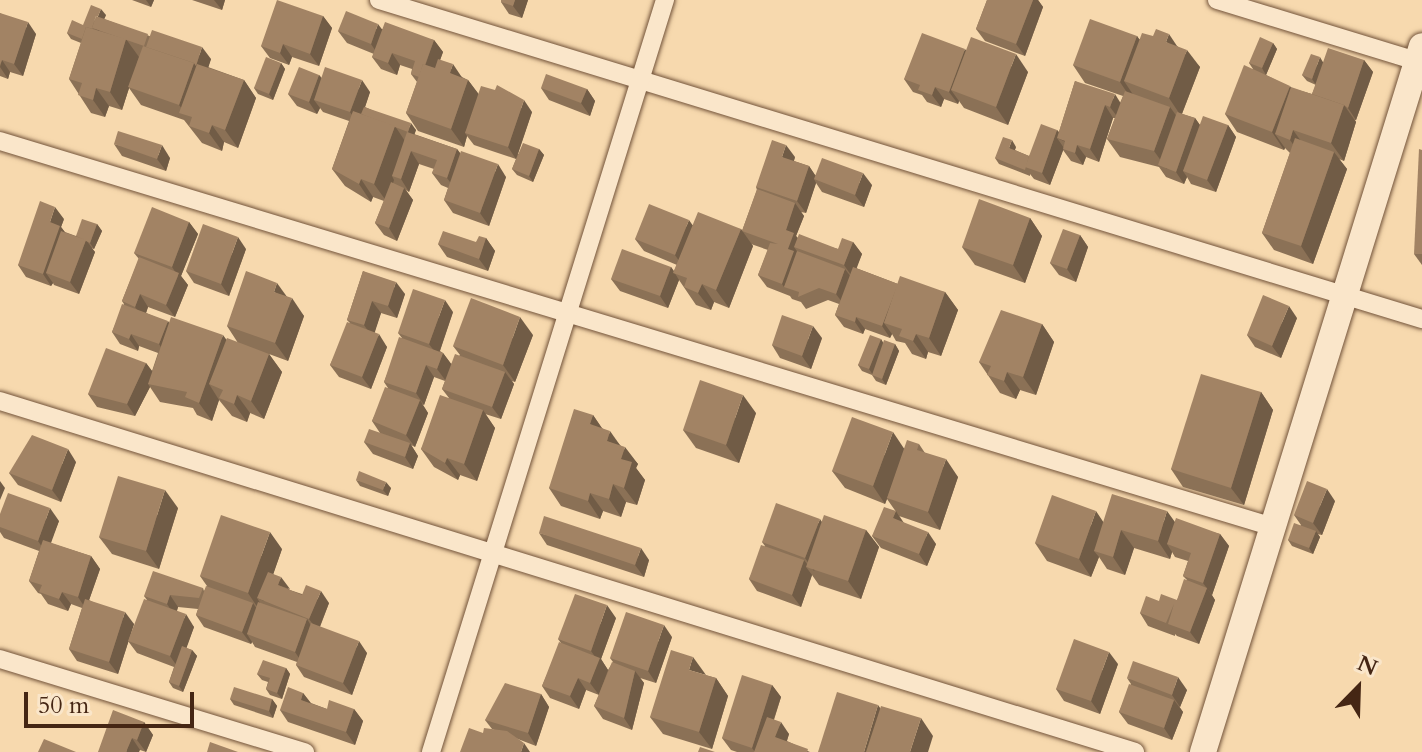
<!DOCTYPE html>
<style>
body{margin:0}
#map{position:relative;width:1422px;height:752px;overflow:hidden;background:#f7d9ae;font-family:Cardo,serif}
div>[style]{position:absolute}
.roads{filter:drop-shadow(0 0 2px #72533a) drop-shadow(0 0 2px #72533a)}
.street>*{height:18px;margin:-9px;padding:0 9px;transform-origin:9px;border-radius:9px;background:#fae6ca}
.secondary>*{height:26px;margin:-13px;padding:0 13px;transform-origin:13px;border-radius:13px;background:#fae6ca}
.wall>*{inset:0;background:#8b7156}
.shaded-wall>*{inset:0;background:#715c46}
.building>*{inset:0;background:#a28364}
span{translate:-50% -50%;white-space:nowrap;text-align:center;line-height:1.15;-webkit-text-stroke:8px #fae6ca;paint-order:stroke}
.north{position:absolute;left:1318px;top:648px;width:80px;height:80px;-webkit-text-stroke:6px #fae6ca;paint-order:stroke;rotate:23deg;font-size:22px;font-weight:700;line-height:32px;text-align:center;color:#452614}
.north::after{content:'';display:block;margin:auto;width:28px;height:36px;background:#452614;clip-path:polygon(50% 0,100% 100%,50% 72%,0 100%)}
.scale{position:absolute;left:24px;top:692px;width:170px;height:36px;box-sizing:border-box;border:4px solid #452614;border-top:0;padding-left:10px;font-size:24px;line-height:28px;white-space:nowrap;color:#452614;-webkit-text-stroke:6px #fae6ca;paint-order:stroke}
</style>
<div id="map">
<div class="roads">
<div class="street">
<i style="left:379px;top:0;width:1091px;rotate:17.01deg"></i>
<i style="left:1217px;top:0;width:209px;rotate:17deg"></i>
<i style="left:0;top:141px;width:1330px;rotate:16.87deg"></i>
<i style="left:0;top:401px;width:1188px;rotate:17.18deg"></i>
<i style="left:0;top:659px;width:319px;rotate:17deg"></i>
<i style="left:431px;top:752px;width:788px;rotate:-72.72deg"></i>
</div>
<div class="secondary">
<i style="left:1203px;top:752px;width:739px;rotate:-72.77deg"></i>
</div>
</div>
<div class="wall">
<i style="clip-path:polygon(132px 0,154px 0,151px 7px)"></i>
<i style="clip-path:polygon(192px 0,225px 0,222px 10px)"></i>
<i style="clip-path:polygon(501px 0,528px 0,522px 18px,509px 14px,501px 2px)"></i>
<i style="clip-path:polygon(987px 0,1038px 0,1043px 7px,1025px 56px,985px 41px,976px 29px)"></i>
<i style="clip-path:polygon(0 13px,36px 34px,23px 76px,10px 72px,8px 79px,0 76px)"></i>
<i style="clip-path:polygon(106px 15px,104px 19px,211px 59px,208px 67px,244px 80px,256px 98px,238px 148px,224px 142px,222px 151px,202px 143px,184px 120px,141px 105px,129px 88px,122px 110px,109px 106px,105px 117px,91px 113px,69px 79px,81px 43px,71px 39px,67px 33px)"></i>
<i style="clip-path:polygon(323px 16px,332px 28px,319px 66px,292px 57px,289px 65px,270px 58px,261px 46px)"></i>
<i style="clip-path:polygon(382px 29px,434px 40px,443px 52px,440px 60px,462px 77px,468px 80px,478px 94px,532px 112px,518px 154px,539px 149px,544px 155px,533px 182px,517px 175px,512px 169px,516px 159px,474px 145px,467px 136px,464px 147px,418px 131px,406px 113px,417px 82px,411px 74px,412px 69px,400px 65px,397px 75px,381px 69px,372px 57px,374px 54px,347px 43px,338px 31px)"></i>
<i style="clip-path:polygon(1137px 36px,1139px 39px,1177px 46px,1200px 67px,1182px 114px,1195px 118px,1200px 125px,1228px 125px,1236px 137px,1216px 192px,1191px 184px,1187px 177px,1184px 184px,1166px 177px,1159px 167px,1120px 157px,1107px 139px,1115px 118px,1113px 118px,1099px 162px,1086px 157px,1083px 165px,1071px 161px,1063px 150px,1050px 185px,1034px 179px,1030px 174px,1030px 176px,999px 164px,995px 158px,1016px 147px,1015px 150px,1029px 156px,1057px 130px,1059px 132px,1075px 81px,1120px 103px,1123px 96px,1085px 83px,1073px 65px)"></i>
<i style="clip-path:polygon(1273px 43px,1277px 49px,1266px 75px,1291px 88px,1312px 94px,1316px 85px,1307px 81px,1302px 75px,1323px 62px,1364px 60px,1373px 72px,1356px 120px,1355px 120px,1356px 122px,1344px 161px,1339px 159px,1347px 169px,1313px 264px,1274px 250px,1262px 233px,1290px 153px,1285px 148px,1284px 150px,1237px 132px,1225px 114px,1253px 69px,1249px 63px)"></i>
<i style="clip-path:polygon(966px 50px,1028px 72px,1008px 125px,964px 108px,959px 101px,958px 104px,944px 99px,941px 107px,927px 102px,922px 95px,913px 92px,904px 79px)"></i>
<i style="clip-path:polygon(281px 63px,285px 69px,273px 100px,258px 94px,254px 88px)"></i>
<i style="clip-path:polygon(319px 75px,322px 78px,370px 92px,365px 107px,416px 130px,414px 134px,457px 149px,461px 154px,506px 177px,489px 226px,453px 213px,444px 200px,448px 188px,441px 185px,432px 173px,434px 169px,419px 164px,409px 192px,406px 190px,413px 200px,397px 241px,384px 235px,375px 223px,384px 201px,373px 197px,371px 202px,345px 186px,332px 169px,349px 121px,323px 112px,320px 108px,317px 114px,297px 106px,288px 94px)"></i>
<i style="clip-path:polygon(541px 88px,587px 89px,595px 101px,590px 116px,549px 100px)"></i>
<i style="clip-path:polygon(114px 144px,170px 158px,166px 171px,122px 156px)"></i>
<i style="clip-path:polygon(795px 157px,794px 161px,809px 166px,815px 175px,872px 185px,864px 207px,822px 192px,816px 183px,806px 213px,801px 212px,804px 216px,796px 236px,798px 238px,838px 249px,853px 242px,862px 254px,856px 268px,898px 284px,945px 292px,958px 310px,941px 356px,928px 352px,926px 359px,912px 354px,905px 343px,896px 341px,892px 334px,890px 338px,865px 329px,863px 334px,844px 327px,835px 315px,839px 304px,828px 300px,806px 309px,801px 302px,792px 299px,790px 296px,767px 287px,758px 275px,768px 250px,751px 244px,753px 246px,729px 308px,714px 302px,711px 310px,696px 305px,679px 280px,668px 308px,620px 291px,611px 279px,671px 267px,674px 271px,677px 265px,644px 251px,635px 239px,692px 225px,741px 229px,742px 231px,757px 190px,756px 187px)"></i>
<i style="clip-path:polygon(1030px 218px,1042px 236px,1025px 283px,975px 265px,962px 247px)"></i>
<i style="clip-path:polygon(64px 219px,61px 227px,65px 232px,76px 236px,97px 224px,102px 231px,94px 249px,91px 248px,95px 252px,79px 294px,54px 285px,53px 283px,51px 286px,26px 277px,18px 265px)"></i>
<i style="clip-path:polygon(189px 222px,198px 234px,181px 276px,188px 285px,175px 317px,148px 307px,146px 313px,169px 323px,238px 343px,227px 326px,287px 297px,304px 316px,288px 361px,269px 354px,282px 372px,264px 419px,250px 413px,247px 422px,232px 416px,219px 400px,212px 421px,197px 415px,193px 408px,160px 402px,150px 387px,135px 416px,97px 407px,88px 394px,146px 363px,152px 371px,158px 353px,139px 346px,138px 351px,120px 344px,112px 332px,124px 304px,122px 301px,139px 259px,134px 253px)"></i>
<i style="clip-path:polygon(1080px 235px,1088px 247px,1076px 282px,1059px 275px,1050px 263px)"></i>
<i style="clip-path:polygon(486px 238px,495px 251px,488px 271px,447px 257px,438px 244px,476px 242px)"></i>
<i style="clip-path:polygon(246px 249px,229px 296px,194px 283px,186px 271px)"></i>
<i style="clip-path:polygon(1414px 254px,1422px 254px,1422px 265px)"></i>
<i style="clip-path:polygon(363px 271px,405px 294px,397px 318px,381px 313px,374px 333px,387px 347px,371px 389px,339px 377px,330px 365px,350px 323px,347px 320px)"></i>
<i style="clip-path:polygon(453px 312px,440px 351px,443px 353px,451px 364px,460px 355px,453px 346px,533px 335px,515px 382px,512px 381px,514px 384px,501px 419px,485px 414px,495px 428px,477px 481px,460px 475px,458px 480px,434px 467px,421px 449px,449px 398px,442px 389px,445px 381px,434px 377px,424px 405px,422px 404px,428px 413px,415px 447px,411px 445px,418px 456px,413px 469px,373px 454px,364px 442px,380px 433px,372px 421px,388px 388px,384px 382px,402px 338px,398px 333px)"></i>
<i style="clip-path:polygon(1297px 318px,1281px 358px,1255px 347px,1247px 335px)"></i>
<i style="clip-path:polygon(1042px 324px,1054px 342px,1036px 395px,1020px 390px,1016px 399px,1000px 393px,979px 362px)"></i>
<i style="clip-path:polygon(822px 338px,811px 369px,780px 358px,772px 345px)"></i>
<i style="clip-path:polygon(881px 339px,883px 343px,895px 344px,899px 351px,886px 385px,876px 381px,872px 375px,862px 371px,858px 365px)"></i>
<i style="clip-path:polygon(1261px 392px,1273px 410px,1244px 505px,1183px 487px,1171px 469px)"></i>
<i style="clip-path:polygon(756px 413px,739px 463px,696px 448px,683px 430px)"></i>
<i style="clip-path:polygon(593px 415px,602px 428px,620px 445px,638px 464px,636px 468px,645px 480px,637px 505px,626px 502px,621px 517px,603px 511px,600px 519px,561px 506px,549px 488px)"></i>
<i style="clip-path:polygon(919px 444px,925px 453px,958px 477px,940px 530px,899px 516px,887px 499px,885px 504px,845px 488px,832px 471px)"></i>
<i style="clip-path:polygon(76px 462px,61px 502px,18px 485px,9px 473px)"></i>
<i style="clip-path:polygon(356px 480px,391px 488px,388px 496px,360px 486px)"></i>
<i style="clip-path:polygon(1335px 501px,1322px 535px,1317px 534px,1320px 537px,1313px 554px,1292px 546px,1288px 540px,1301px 525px,1294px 515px)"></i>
<i style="clip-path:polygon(178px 508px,159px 569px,112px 554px,99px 537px)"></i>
<i style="clip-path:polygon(896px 511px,904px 523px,936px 544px,927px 566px,881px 548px,872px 536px)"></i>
<i style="clip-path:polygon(0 514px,59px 521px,50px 543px,91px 556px,100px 569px,89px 600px,134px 624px,118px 674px,77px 661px,69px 649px,82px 608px,71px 604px,68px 611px,48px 604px,41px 594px,38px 593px,29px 581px,39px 551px,4px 538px,0 532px)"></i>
<i style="clip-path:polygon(822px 522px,866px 530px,879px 547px,861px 599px,819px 585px,812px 575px,801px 607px,757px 591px,749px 579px,765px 546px,762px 542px)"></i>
<i style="clip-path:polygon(1103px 522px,1175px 522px,1220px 534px,1229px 546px,1212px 595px,1215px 600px,1199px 644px,1177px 636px,1175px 634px,1175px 636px,1148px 626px,1140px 613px,1159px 601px,1177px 600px,1187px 580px,1183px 576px,1188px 561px,1175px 557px,1172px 552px,1170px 559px,1134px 548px,1125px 575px,1107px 569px,1099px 557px,1091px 577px,1047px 561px,1035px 543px)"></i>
<i style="clip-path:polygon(539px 533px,649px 560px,644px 577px,547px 545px)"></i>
<i style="clip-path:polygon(282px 549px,273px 574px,290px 590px,329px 603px,320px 627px,367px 653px,352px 695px,304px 677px,296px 665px,297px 662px,255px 647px,252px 642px,251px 644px,204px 627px,196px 615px,198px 609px,178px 607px,177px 611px,194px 627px,186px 648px,192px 650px,197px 656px,183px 692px,173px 688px,169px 682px,174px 667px,137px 653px,128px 641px,147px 600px,144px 596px,203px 588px,204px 591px,207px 586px,200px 576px)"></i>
<i style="clip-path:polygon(616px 618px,601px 659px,608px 670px,613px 662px,610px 658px,672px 637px,656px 683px,640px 678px,644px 683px,632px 730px,603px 719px,594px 706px,599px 695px,586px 690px,579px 709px,550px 698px,542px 686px,561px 643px,558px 639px)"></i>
<i style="clip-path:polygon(1118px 664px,1100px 714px,1064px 701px,1056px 689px)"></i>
<i style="clip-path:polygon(286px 668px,290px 674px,282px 699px,270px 695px,266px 689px,268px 682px,262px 680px,257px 674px)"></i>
<i style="clip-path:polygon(705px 675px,716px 678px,728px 696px,712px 749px,663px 734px,650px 717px)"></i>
<i style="clip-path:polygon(1127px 678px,1187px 690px,1180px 707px,1179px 706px,1183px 712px,1172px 740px,1128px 724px,1119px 712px,1131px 684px)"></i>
<i style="clip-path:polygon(772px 685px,781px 697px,774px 720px,789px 734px,787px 741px,810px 752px,737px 752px,731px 750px,722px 738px)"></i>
<i style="clip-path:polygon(303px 693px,311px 703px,327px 709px,354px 709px,363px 721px,355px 745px,288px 722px,280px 710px)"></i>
<i style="clip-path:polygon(541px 694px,549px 707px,536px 746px,492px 729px,485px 720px)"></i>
<i style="clip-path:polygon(230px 699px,272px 699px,277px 706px,273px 718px,234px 705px)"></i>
<i style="clip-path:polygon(144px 722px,153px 735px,146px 752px,140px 750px,98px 752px)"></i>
</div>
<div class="shaded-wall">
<i style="clip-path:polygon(146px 0,154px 0,151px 7px)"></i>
<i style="clip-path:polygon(214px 0,225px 0,222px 10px)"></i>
<i style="clip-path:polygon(515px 0,528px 0,522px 18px,513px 6px)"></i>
<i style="clip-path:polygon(1033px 0,1038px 0,1043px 7px,1025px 56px,1016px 44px)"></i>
<i style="clip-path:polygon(101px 9px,106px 15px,99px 31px,93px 28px)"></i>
<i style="clip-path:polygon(323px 16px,332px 28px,319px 66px,310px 54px)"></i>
<i style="clip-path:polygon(28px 22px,36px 34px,23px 76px,14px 64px)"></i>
<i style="clip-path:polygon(378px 24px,387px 36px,379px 56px,371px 44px)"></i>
<i style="clip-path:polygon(1169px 34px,1181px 52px,1166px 42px)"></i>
<i style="clip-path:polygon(1137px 36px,1149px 54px,1124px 81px,1134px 96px,1132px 100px,1120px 82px)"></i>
<i style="clip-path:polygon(126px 39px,139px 57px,122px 110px,110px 92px)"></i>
<i style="clip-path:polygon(434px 40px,443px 52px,429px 90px,421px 78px)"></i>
<i style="clip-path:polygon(1273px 43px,1277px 49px,1266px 75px,1262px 68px)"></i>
<i style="clip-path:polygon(283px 44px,292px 57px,289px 65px,280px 53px)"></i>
<i style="clip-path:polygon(202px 47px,211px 59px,205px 78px,196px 66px)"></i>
<i style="clip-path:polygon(965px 49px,974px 61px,951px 90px,959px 101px,958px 104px,949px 92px)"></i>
<i style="clip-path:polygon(1187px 50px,1200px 67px,1181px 116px,1169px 98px)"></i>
<i style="clip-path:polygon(392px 53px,400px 65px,397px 75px,388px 63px)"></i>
<i style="clip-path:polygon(1016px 54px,1028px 72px,1008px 125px,996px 107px)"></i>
<i style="clip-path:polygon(1320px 57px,1324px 64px,1316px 85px,1312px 79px)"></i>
<i style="clip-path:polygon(2px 60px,10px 72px,8px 79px,0 67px)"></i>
<i style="clip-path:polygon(1364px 60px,1373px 72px,1356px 120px,1348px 108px)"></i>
<i style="clip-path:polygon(194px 63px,206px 81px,187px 115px,179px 105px)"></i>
<i style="clip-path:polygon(281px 63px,285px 69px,273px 100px,269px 94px)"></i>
<i style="clip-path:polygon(453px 64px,465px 82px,450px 73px)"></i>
<i style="clip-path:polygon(319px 75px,328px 87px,314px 100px,320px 108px,317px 114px,309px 102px)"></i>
<i style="clip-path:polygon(244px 80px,256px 98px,238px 148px,225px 130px)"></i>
<i style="clip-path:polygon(362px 80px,370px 92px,359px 125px,350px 112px)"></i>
<i style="clip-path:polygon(468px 80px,481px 97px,465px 133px,467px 136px,464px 147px,451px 129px)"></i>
<i style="clip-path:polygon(1290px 86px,1302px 104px,1275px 134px,1285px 148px,1284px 150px,1272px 132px)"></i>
<i style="clip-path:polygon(935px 87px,944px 99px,941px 107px,932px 95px)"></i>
<i style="clip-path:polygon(96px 88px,109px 106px,105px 117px,93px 100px)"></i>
<i style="clip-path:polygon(587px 89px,595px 101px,590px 116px,581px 103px)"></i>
<i style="clip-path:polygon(1115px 94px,1123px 107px,1119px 119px,1110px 107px)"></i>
<i style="clip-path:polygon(524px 100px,532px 112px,516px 159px,508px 147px)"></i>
<i style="clip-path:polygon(1105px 105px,1113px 118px,1099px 162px,1090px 149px)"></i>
<i style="clip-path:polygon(1344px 105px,1356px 122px,1344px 161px,1331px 143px)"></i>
<i style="clip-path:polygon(1170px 107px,1183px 125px,1167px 169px,1154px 151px)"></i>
<i style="clip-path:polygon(1195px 118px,1204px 131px,1183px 171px,1187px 177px,1184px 184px,1176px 172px)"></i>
<i style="clip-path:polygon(411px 123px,416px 130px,413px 139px,408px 132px)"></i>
<i style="clip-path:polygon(212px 125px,224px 142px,222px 151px,209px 133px)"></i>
<i style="clip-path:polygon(1228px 125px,1236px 137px,1216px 192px,1207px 180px)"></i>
<i style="clip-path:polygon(395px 126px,407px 144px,392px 176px,394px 180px,387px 202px,374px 184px)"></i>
<i style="clip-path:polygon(1057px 130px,1066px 142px,1057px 138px,1064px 148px,1050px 185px,1042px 173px)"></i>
<i style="clip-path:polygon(1293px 130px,1306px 148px,1302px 157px,1290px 140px)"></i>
<i style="clip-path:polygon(1012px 140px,1016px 147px,1013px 154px,1009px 148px)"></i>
<i style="clip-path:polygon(162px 145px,170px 158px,166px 171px,157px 159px)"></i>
<i style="clip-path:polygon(786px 145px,795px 157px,791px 169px,782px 157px)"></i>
<i style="clip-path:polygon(1077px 145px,1086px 157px,1083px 165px,1075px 153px)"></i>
<i style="clip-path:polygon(457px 149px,466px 162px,456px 190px,447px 178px)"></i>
<i style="clip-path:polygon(539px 149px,544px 155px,533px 182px,529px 176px)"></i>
<i style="clip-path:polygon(411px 151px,419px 164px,409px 192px,401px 179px)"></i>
<i style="clip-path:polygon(1334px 152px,1347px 169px,1313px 264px,1301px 246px)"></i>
<i style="clip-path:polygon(498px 164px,506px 177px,489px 226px,480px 213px)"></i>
<i style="clip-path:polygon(809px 166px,817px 178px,814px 179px,816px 183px,806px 213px,797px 201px)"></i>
<i style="clip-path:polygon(863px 173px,872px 185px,864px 207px,855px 195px)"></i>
<i style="clip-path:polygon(361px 179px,373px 197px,371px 202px,359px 184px)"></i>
<i style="clip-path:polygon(404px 188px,413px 200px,397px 241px,389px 228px)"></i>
<i style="clip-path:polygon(795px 203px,804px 216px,796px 236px,803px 245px,794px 247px,799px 254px,784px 287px,782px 284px,788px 249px,786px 230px)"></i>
<i style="clip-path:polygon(55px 207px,64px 219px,61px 227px,69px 238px,46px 273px,53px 283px,51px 286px,43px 274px,50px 222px)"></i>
<i style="clip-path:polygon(1030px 218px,1042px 236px,1025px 283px,1013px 265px)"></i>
<i style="clip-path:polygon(689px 220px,698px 233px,684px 268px,675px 255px)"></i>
<i style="clip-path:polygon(189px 222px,198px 234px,181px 276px,188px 285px,175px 317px,166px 305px,178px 276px,172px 267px)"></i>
<i style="clip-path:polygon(97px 224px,102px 231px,94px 249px,90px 243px)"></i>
<i style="clip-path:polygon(741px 229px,753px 246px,729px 308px,716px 290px)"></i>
<i style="clip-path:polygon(1080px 235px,1088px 247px,1076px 282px,1067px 269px)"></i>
<i style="clip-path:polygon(238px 237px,246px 249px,229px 296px,221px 284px)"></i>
<i style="clip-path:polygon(486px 238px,495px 251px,488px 271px,479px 259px)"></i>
<i style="clip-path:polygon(86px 240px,95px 252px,79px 294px,70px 282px)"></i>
<i style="clip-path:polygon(853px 242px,862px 254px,853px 278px,844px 265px)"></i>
<i style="clip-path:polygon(671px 267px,679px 280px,668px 308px,660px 296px)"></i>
<i style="clip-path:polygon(845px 269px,854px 281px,845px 306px,836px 294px)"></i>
<i style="clip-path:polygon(396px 282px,405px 294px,397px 318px,388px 306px)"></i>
<i style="clip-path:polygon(277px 283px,290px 301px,274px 292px)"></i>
<i style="clip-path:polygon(702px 284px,714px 302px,711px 310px,698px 293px)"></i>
<i style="clip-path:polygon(898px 284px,884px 323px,892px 334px,890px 338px,882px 326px)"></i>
<i style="clip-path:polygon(945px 292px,958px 310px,941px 356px,929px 338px)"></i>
<i style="clip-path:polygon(140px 294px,148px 307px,144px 319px,135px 307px)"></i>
<i style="clip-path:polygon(292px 298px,304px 316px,288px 361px,275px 343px)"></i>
<i style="clip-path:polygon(445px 300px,453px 312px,438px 356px,429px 344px)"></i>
<i style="clip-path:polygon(372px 301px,381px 313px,373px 338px,364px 325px)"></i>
<i style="clip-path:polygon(1289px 306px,1297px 318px,1281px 358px,1272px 346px)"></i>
<i style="clip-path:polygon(520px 317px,533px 335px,515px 382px,503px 365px)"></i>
<i style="clip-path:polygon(856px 317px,865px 329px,863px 334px,855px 322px)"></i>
<i style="clip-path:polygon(168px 321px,176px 333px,167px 357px,159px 344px)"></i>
<i style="clip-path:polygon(1042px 324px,1054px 342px,1036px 395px,1023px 377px)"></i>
<i style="clip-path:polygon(813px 326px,822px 338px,811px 369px,802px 356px)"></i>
<i style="clip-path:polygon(131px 334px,139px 346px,138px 351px,129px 339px)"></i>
<i style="clip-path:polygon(379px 334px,387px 347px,371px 389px,362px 377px)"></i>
<i style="clip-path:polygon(916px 334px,928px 352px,926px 359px,913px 341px)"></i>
<i style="clip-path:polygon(223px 335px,236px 353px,209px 384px,219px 400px,212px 421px,199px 403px)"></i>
<i style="clip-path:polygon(881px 339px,885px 346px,873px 375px,869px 369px)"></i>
<i style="clip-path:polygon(895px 344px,899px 351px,886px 385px,882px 379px)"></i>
<i style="clip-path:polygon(443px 353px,452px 365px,446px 381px,437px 369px)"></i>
<i style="clip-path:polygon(269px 354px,282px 372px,264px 419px,251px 401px)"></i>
<i style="clip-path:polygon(146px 363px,155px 375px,148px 384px,150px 387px,135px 416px,127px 404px)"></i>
<i style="clip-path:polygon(426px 365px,434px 377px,424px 405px,416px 393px)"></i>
<i style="clip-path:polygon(505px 372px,514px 384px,501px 419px,492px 407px)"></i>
<i style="clip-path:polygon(1007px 372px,1020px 390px,1016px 399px,1004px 381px)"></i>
<i style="clip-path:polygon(1261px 392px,1273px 410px,1244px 505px,1231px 488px)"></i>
<i style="clip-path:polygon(237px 395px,250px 413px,247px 422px,234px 404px)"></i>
<i style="clip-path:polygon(743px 395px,756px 413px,739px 463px,726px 445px)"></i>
<i style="clip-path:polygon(420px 400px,428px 413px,415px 447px,406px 435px)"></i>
<i style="clip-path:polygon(483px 410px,495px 428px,477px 481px,464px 464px)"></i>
<i style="clip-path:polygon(593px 415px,605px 433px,590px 424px)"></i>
<i style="clip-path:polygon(610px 431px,622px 448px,607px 441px)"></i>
<i style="clip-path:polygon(893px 432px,905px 450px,885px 504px,873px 486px)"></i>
<i style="clip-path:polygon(410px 443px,418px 456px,413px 469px,405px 457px)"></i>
<i style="clip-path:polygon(625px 447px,638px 464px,636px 468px,645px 480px,637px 505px,624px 488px,621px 459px)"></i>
<i style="clip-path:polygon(68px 449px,76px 462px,61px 502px,52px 490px)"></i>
<i style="clip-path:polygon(447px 458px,460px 475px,458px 480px,445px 463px)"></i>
<i style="clip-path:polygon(946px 459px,958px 477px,940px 530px,928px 512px)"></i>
<i style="clip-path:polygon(0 481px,5px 488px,0 500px)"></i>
<i style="clip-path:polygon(386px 482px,391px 488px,388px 496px,383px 490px)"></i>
<i style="clip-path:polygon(613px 484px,626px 502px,621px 517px,609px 499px)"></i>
<i style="clip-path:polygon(1327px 489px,1335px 501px,1322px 535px,1313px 523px)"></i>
<i style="clip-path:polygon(165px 490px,178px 508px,159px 569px,146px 551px)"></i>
<i style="clip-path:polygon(590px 493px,603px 511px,600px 519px,588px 501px)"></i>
<i style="clip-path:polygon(50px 508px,59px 521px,47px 554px,38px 541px)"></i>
<i style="clip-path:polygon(896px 511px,904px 524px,893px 518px)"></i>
<i style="clip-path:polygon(1096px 511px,1108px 529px,1094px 551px,1099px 557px,1091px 577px,1079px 559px)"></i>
<i style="clip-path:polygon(1167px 511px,1180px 529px,1167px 544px,1172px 552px,1170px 559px,1158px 541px)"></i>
<i style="clip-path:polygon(820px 519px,828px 531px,814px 571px,805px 558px)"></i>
<i style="clip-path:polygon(866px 530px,879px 547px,861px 599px,848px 581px)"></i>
<i style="clip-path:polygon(1121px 530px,1134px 548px,1125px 575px,1113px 557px)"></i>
<i style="clip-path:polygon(1316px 531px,1320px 537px,1313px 554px,1309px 548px)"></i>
<i style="clip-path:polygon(270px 532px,282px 549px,264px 601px,257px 598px,262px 606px,260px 611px,248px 593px)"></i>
<i style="clip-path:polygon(928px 532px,936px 544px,927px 566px,919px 554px)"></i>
<i style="clip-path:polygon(1220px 534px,1229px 546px,1212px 595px,1203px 583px)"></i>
<i style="clip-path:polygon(641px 548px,649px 560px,644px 577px,635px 565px)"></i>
<i style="clip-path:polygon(91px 556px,100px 569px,86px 609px,78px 597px)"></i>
<i style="clip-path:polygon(804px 560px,810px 568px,806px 567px,812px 575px,801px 607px,792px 595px)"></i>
<i style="clip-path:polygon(281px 577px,290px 589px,278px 585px)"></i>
<i style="clip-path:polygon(1207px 588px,1215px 600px,1199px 644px,1190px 632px)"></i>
<i style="clip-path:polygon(321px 591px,329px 603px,318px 631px,309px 619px)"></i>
<i style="clip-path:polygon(62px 592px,71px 604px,68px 611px,59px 599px)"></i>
<i style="clip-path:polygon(170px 595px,178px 607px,175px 616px,167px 604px)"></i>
<i style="clip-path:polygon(253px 603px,261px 615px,247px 634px,252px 642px,251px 644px,242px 632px)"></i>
<i style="clip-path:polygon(607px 605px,616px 618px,601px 659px,608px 670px,599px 695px,590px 683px,598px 661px,591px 651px)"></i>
<i style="clip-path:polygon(125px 612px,134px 624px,118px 674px,109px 662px)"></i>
<i style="clip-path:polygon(186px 614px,194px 627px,179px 669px,170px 656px)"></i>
<i style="clip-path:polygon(307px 619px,315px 632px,303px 664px,295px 652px)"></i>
<i style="clip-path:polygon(664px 625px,672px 637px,656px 683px,648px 671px)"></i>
<i style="clip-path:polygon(359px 641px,367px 653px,352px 695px,343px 683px)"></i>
<i style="clip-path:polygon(192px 650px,197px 656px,183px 692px,179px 686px)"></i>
<i style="clip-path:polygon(1109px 652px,1118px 664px,1100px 714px,1091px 701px)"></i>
<i style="clip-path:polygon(693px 657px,706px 675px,689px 670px)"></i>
<i style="clip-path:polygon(286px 668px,290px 674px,282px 699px,277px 693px)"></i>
<i style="clip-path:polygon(635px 671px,644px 683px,632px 730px,624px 718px)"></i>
<i style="clip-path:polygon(1178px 677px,1187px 690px,1180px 707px,1172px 695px)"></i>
<i style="clip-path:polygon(578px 678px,586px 690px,579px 709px,570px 696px)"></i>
<i style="clip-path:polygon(716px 678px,728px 696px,712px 749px,699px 732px)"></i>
<i style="clip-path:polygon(772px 685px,781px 697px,763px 752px,755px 752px,752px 748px)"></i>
<i style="clip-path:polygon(303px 693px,312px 705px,301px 700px)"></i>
<i style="clip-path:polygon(541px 694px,549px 707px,536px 746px,528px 733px)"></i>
<i style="clip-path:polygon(272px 699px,277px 706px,273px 718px,269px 711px)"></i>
<i style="clip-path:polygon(1174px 700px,1183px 712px,1172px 740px,1164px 728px)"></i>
<i style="clip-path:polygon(878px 705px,891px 723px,882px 752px,864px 752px)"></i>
<i style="clip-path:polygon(354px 709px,363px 721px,355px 745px,346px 732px)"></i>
<i style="clip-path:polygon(921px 718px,933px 736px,928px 752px,910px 752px)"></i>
<i style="clip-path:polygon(144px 722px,153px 735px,146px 752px,137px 740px)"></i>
<i style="clip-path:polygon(781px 722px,789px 734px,784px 749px,775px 737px)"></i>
<i style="clip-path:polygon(132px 738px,140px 750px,139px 752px,126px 752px)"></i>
<i style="clip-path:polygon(524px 743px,530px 752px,521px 752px)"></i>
</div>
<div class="building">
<i style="clip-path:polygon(277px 0,323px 16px,310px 54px,283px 44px,280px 53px,261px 46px)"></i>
<i style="clip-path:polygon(501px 0,515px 0,513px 6px,501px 2px)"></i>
<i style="clip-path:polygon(987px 0,1033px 0,1016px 44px,976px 29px)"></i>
<i style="clip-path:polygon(91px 5px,101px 9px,98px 16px,96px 16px,92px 28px,93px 29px,86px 27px,82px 39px,67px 33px,72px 20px,83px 25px)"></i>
<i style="clip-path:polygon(346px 11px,378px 24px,371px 44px,338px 31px)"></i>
<i style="clip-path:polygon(0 13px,28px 22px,14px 64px,2px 60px,0 65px)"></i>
<i style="clip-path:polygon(96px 16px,148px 34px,144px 46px,92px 28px)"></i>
<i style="clip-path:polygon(1090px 19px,1137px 36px,1120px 82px,1073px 65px)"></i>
<i style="clip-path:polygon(385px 22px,434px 40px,425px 65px,423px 64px,419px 77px,411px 74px,415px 61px,392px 53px,388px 63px,372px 57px)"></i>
<i style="clip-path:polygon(86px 27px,126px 39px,110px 92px,96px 88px,93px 100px,78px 95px,82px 83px,69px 79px)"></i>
<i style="clip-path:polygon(1156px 29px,1169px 34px,1166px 42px,1187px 50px,1169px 98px,1124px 81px,1142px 33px,1153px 36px)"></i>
<i style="clip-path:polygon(152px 30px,202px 47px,196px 66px,194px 63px,146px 47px)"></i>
<i style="clip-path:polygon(922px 33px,965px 49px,949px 92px,935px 87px,932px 95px,918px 90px,920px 85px,904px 79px)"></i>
<i style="clip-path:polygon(971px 37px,1016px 54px,996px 107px,951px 90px)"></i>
<i style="clip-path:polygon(1260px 37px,1273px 43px,1262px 68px,1249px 63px)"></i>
<i style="clip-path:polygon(143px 46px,194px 63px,179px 105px,128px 87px)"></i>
<i style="clip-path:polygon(1328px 48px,1364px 60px,1348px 108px,1344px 105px,1312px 94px)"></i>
<i style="clip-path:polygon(1311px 54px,1320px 57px,1312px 79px,1302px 75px)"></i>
<i style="clip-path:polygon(266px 57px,281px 63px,269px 94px,254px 88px)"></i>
<i style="clip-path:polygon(438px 59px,453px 64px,450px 73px,468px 80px,451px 129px,406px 113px,423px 64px,435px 68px)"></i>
<i style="clip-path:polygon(197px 64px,244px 80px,225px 130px,212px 125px,209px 133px,189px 126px,192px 117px,179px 113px)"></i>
<i style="clip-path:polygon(1244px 65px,1290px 86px,1272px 132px,1225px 114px)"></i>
<i style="clip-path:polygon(299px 67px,319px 75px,309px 102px,288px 94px)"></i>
<i style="clip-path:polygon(325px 67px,362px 80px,350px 112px,314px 100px)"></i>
<i style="clip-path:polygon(546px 74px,587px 89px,581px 103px,541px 88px)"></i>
<i style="clip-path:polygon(1075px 81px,1115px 94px,1110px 107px,1105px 105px,1090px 149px,1077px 145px,1075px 153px,1063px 149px,1065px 141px,1057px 138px)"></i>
<i style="clip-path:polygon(497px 85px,524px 100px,508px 147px,465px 133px,481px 86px,495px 90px)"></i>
<i style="clip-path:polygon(1291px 87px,1344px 105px,1331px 143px,1293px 130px,1290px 140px,1275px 134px)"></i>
<i style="clip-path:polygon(1125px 91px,1170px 107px,1154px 151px,1107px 139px)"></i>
<i style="clip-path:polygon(364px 107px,411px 123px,408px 132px,361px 114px)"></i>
<i style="clip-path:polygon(353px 111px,395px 126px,374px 184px,361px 179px,359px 184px,332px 169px)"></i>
<i style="clip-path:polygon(1177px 112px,1195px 118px,1176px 172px,1158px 165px)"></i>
<i style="clip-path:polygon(1203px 116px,1228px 125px,1207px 180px,1183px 171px)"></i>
<i style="clip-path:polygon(1041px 124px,1057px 130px,1042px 173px,1025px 167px)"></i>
<i style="clip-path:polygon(118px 131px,162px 145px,157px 159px,114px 144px)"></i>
<i style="clip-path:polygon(407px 132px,457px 149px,447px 178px,432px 173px,437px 160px,411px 151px,401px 179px,392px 176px)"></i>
<i style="clip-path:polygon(1003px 137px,1012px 140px,1009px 148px,1029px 156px,1025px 170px,995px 158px)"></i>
<i style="clip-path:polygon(1295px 138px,1334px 152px,1301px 246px,1262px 233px)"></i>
<i style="clip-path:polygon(772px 140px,786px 145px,782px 157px,809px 166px,797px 201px,756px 187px)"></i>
<i style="clip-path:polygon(523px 143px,539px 149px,529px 176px,512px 169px)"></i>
<i style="clip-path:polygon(1419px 149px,1422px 150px,1422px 254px,1414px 254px)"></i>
<i style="clip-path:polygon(461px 151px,498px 164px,480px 213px,444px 200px)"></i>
<i style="clip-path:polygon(822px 158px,863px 173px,855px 195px,814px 179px)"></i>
<i style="clip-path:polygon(391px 182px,404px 188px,389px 228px,375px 223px)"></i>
<i style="clip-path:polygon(757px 189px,795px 203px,786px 230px,794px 233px,788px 249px,794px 251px,782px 284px,758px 275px,770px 243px,778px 244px,742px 231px)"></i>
<i style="clip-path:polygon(979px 199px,1030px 218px,1013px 265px,962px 247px)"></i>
<i style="clip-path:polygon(40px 201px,55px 207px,50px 222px,60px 226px,43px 274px,18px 265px)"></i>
<i style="clip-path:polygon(649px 204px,689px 220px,675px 255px,635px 239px)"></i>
<i style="clip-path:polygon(152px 207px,189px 222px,172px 267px,134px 253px)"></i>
<i style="clip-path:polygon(698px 212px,741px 229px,716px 290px,702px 284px,698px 293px,684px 287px,687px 278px,673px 273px)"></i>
<i style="clip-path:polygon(82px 219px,97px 224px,90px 243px,76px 236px)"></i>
<i style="clip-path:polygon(203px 224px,238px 237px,221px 284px,186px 271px)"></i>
<i style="clip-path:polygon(1063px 229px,1080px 235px,1067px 269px,1050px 263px)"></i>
<i style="clip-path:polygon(61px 231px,86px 240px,70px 282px,46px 273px)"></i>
<i style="clip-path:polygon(443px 231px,476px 242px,479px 236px,486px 238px,479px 259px,438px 244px)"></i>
<i style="clip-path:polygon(799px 234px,838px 249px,842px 238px,853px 242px,844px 265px,794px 247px)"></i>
<i style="clip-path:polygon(622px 249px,671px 267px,660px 296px,611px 279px)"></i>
<i style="clip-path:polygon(797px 251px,845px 269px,836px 294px,819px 288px,798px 297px,799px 292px,784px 287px)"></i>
<i style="clip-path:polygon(139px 257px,179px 273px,166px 305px,140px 294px,135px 307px,122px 301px)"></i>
<i style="clip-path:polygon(853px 267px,898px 284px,882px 326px,856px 317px,855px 322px,835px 315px)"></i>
<i style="clip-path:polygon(246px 271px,277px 283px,274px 292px,292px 298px,275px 343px,227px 326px)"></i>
<i style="clip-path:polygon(363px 271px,396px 282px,388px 306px,372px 301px,364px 325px,347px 320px)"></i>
<i style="clip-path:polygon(900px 276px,945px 292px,929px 338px,916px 334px,913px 341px,899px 336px,902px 329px,884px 323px)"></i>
<i style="clip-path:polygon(413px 289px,445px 300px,429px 344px,398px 333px)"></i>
<i style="clip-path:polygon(1263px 295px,1289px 306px,1272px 346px,1247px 335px)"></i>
<i style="clip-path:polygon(471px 298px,520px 317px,503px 365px,453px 346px)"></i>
<i style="clip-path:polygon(122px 304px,168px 321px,159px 344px,131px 334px,129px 339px,112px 332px)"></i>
<i style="clip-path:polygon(1001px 310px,1042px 324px,1023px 377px,1007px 372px,1004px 381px,987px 375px,991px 366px,979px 362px)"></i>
<i style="clip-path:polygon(782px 315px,813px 326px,802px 356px,772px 345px)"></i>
<i style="clip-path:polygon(171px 317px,223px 335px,199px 403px,185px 397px,187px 392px,148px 384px)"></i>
<i style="clip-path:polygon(347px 322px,379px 334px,362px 377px,330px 365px)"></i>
<i style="clip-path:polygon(870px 335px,881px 339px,869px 369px,858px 365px)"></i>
<i style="clip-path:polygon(399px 337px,443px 353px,437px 369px,426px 365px,416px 393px,384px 382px)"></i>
<i style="clip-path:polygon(227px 338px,269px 354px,251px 401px,237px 395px,234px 404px,219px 398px,223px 390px,209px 384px)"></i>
<i style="clip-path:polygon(884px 340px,895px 344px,882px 379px,872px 375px)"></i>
<i style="clip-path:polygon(106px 348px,146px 363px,127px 404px,88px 394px)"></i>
<i style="clip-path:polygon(455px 354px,505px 372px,492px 407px,442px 389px)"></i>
<i style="clip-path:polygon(1201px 374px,1261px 392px,1231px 488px,1171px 469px)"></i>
<i style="clip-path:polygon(700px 380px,743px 395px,726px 445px,683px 430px)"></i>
<i style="clip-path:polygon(385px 387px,420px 400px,406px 435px,372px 421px)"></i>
<i style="clip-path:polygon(440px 395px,483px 410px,464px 464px,447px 458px,445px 463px,421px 449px)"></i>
<i style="clip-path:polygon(574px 409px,593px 415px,590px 424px,610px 431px,607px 441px,625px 447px,621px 459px,632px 462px,624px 488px,613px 484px,609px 499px,590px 493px,588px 501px,549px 488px)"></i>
<i style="clip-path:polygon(852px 417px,893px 432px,873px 486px,832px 471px)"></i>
<i style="clip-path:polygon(369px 429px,410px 443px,405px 457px,364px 442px)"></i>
<i style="clip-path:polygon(32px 435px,68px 449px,52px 490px,9px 473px)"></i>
<i style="clip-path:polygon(907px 440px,919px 444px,917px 450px,946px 459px,928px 512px,887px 498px)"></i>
<i style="clip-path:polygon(359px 471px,386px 482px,383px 490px,356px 480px)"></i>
<i style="clip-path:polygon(118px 476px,165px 490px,146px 551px,99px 537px)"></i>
<i style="clip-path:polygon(1307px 481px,1327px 489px,1313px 523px,1294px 515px)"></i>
<i style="clip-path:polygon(8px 493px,50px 508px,38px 541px,0 527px,0 514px)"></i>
<i style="clip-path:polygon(1112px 494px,1167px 511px,1158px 541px,1121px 530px,1113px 557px,1094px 551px)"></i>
<i style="clip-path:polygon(1052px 495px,1096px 511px,1079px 559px,1035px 543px)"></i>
<i style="clip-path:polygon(776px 503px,820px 519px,805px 558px,762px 542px)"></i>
<i style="clip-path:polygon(884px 507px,896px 511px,893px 518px,928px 532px,919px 554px,872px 536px)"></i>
<i style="clip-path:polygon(221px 515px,270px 532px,248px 593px,200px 576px)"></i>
<i style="clip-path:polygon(824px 515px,866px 530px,848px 581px,806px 567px)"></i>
<i style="clip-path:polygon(544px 516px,641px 548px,635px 565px,539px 533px)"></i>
<i style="clip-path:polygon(1176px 518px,1220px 534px,1203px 583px,1183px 576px,1191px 553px,1167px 544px)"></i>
<i style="clip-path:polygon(1294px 523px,1316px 531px,1309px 548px,1288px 540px)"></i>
<i style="clip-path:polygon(43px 540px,91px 556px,78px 597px,62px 592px,59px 599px,39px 592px,42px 585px,29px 581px)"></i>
<i style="clip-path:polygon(761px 545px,804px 560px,792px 595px,749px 579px)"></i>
<i style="clip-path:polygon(153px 571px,203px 588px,199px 598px,170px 595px,167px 604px,144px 596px)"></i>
<i style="clip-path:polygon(268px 572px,281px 577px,278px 585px,302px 595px,306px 585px,321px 591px,309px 619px,257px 598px)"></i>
<i style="clip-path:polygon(1184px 579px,1207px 588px,1190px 632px,1168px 624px,1174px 604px,1166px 623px,1140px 613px,1146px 596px,1159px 601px,1161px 594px,1177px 600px)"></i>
<i style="clip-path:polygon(206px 586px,253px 603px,242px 632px,196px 615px)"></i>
<i style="clip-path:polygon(575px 594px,607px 605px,591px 651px,558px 639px)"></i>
<i style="clip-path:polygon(85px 599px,125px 612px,109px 662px,69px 649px)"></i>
<i style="clip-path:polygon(144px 599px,186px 614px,170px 656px,128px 641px)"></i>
<i style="clip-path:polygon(258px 602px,307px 619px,295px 652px,247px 634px)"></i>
<i style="clip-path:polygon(626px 612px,664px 625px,648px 671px,610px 658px)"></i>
<i style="clip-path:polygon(311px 623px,359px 641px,343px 683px,296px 665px)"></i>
<i style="clip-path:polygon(1074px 639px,1109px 652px,1091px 701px,1056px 689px)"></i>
<i style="clip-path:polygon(559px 642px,600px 658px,590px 683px,578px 678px,570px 696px,542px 686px)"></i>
<i style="clip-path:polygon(182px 646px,192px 650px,179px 686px,169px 682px)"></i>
<i style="clip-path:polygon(671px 650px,693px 657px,689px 670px,716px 678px,699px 732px,650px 717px)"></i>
<i style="clip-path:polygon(263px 660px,286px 668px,277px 693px,266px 689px,270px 678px,257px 674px)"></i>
<i style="clip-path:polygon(1133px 661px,1178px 677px,1172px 695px,1127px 678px)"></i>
<i style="clip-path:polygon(612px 662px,635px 671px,624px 718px,594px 706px)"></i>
<i style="clip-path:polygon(742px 675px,772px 685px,752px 748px,722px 738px)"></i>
<i style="clip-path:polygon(505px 683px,541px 694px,528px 733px,485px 720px)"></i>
<i style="clip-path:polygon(1129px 684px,1174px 700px,1164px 728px,1119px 712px)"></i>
<i style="clip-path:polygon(234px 687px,272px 699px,269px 711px,230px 699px)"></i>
<i style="clip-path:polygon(288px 687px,303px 693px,301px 700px,327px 709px,329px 700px,354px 709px,346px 732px,280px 710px)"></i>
<i style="clip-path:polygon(837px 692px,878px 705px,864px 752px,818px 752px)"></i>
<i style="clip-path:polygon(881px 706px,921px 718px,910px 752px,866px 752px)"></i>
<i style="clip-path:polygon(113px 710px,144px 722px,137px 740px,132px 738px,126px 752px,98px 752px)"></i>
<i style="clip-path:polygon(767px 717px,781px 722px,775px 737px,808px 749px,807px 752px,754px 752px)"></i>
<i style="clip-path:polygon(469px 728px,483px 733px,484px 728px,507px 731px,524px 743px,521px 752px,460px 752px)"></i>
<i style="clip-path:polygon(44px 739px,76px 752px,38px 752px)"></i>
<i style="clip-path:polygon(210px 742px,238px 752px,207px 752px)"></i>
<i style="clip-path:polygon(700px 747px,715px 752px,698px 752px)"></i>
</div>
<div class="north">N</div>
<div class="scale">50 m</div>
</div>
